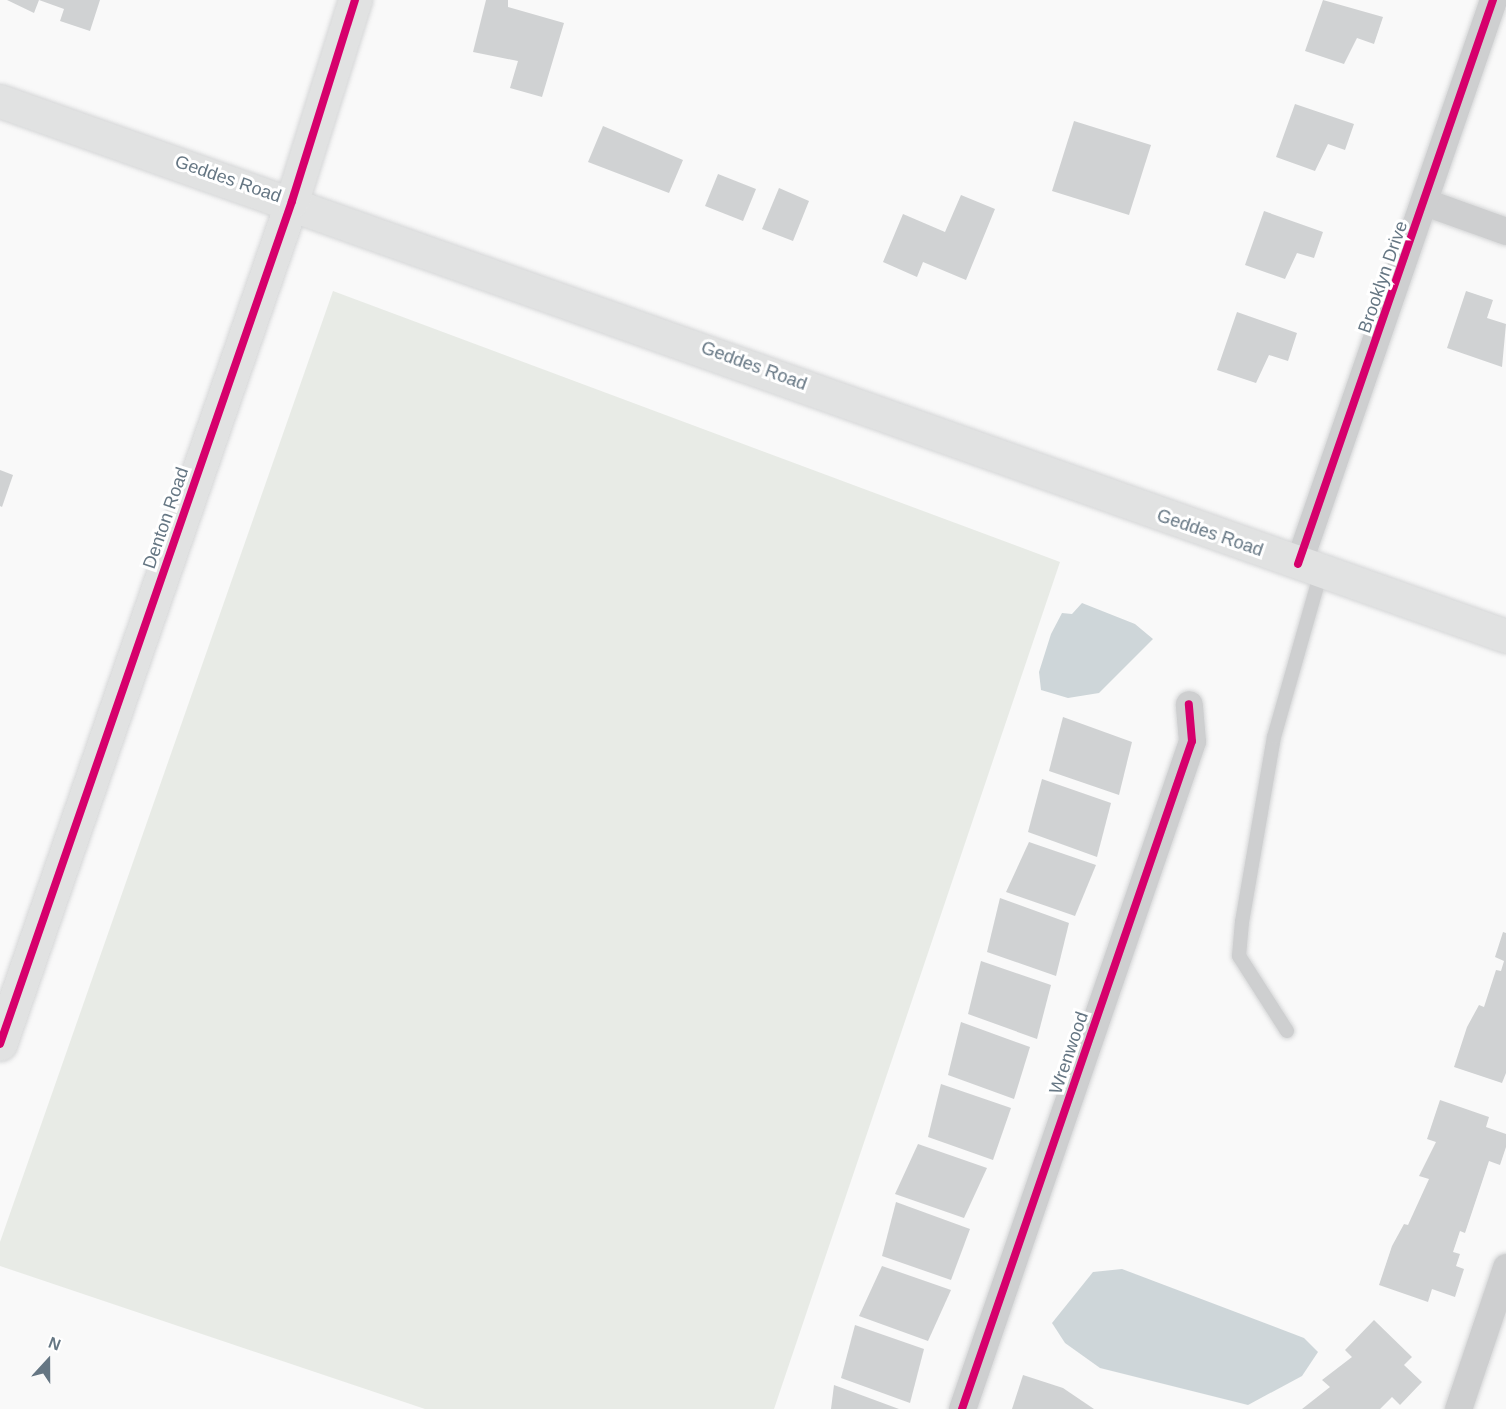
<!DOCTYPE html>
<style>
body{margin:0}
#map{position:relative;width:1506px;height:1409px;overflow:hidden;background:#f9f9f9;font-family:Helvetica,sans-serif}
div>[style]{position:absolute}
.green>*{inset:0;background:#e8ebe6}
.water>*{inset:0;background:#ced6d9}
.building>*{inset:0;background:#d0d2d3}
.roads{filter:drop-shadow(0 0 2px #d5d6d7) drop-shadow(0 0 2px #d5d6d7)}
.lane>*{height:14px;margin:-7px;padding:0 7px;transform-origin:7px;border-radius:7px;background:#cecfd0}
.street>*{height:27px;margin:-13.5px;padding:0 13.5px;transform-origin:13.5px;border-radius:13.5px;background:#cecfd0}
.secondary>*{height:33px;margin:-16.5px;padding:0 16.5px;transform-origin:16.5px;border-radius:16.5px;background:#e1e2e2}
.cycleway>*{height:8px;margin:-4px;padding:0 4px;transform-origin:4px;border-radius:4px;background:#d6006c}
span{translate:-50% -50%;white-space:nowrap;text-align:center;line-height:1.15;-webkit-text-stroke:6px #fff;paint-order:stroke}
.street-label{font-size:18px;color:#657683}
.north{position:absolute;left:18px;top:1331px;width:60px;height:60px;-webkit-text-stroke:4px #fff;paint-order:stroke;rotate:21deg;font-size:16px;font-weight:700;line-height:24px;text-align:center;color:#657683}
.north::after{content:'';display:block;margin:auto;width:21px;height:27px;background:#657683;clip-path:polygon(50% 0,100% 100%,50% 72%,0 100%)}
</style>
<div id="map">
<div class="green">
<i style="clip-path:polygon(333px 291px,1060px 562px,774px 1409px,425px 1409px,0 1266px,0 1242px)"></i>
</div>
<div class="water">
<i style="clip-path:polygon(1082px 603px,1135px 624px,1153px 639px,1099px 693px,1068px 698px,1041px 690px,1039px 672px,1051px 634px,1062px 613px,1072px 614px)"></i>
<i style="clip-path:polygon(1122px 1269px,1304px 1338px,1318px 1352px,1302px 1376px,1248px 1405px,1100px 1368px,1065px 1343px,1052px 1323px,1093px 1272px)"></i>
</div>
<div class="building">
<i style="clip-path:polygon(7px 0,100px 0,90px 31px,60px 21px,64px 9px,39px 0,34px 13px)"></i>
<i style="clip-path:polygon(486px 0,508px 0,508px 7px,564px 23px,542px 97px,510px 88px,518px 61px,473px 52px)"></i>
<i style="clip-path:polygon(1323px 0,1383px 17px,1374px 44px,1357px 38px,1344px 64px,1305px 51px)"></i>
<i style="clip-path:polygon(1295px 104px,1354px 124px,1345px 150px,1328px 144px,1315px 171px,1276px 157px)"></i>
<i style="clip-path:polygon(1074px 121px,1151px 145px,1129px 215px,1052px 191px)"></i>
<i style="clip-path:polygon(603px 126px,683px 160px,669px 193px,588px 162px)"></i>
<i style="clip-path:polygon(718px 174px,756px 189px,743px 221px,705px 206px)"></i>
<i style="clip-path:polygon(779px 188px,809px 201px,793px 241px,762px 229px)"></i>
<i style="clip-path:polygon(961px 195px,995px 209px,966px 280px,923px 262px,917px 277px,883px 262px,903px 214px,945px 232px)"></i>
<i style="clip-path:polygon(1264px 211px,1323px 232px,1314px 258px,1297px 253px,1285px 279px,1245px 265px)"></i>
<i style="clip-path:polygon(1466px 291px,1493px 300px,1487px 318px,1506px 324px,1502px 367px,1447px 348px)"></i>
<i style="clip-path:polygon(1237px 312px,1297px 333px,1288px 361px,1269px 355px,1256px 383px,1217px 370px)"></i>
<i style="clip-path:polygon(0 470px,13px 475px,2px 507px,0 506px)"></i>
<i style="clip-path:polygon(1063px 717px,1132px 742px,1119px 795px,1049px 771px)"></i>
<i style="clip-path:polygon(1042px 779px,1111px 803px,1097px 857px,1028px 832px)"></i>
<i style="clip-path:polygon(1029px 842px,1096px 865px,1075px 916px,1006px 892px)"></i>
<i style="clip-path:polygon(1000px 898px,1069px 923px,1056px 976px,987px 952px)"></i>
<i style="clip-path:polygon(1503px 932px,1506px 933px,1506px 1073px,1502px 1083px,1454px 1067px,1467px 1027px,1479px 1005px,1484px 1007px,1496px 970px,1501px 971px,1504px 961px,1495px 957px)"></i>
<i style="clip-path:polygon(981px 961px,1051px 985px,1037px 1039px,968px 1014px)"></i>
<i style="clip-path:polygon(961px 1022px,1030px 1047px,1014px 1099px,948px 1075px)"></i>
<i style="clip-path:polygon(941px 1084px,1011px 1108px,993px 1160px,928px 1137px)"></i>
<i style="clip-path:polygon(1440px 1100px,1489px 1117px,1486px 1127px,1506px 1134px,1506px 1147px,1500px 1165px,1489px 1161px,1465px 1233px,1460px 1231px,1453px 1252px,1460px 1254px,1456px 1266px,1464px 1269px,1455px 1297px,1432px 1289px,1428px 1302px,1379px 1285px,1392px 1246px,1404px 1224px,1408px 1225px,1429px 1179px,1419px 1176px,1436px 1142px,1427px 1139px)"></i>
<i style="clip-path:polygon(918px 1144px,987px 1168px,964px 1218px,895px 1194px)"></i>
<i style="clip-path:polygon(896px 1202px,970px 1229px,951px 1280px,882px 1256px)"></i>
<i style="clip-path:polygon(882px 1266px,951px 1290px,928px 1341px,859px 1316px)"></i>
<i style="clip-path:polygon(1374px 1320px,1412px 1357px,1404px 1365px,1422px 1382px,1400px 1405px,1392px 1397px,1380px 1409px,1302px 1409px,1330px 1387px,1322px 1380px,1352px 1357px,1345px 1350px)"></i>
<i style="clip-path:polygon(855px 1325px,924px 1349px,910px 1403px,841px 1378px)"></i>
<i style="clip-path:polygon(1023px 1375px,1063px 1388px,1094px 1409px,1012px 1409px)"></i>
<i style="clip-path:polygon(834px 1385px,899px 1409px,831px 1409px)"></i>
</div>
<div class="roads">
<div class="lane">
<i style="left:1287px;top:1031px;width:89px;rotate:-122.6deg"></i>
<i style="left:1239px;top:956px;width:34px;rotate:-85deg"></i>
<i style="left:1242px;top:922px;width:188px;rotate:-80.2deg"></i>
<i style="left:1274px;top:737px;width:172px;rotate:-74.1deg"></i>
</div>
<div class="street">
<i style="left:1425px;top:202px;width:86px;rotate:19.7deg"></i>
<i style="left:1298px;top:564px;width:597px;rotate:-70.93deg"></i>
<i style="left:962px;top:1409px;width:706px;rotate:-71deg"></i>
<i style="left:1192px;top:741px;width:37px;rotate:-95deg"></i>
<i style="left:1458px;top:1409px;width:150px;rotate:-71.3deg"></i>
</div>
<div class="secondary">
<i style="left:0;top:101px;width:1598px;rotate:19.56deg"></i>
<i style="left:0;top:1044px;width:892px;rotate:-70.89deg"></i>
<i style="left:292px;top:201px;width:211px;rotate:-72.6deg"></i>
</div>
</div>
<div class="cycleway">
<i style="left:1298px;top:564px;width:597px;rotate:-70.93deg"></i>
<i style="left:0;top:1044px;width:892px;rotate:-70.89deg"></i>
<i style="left:292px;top:201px;width:211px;rotate:-72.6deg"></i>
<i style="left:962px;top:1409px;width:706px;rotate:-71deg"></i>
<i style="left:1192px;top:741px;width:37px;rotate:-95deg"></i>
</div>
<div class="street-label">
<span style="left:228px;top:179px;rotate:19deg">Geddes Road</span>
<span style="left:1383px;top:277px;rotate:-71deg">Brooklyn Drive</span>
<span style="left:754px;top:366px;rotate:20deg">Geddes Road</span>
<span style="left:166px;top:518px;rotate:-71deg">Denton Road</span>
<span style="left:1210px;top:533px;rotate:19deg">Geddes Road</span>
<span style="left:1069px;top:1053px;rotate:-71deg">Wrenwood</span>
</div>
<div class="north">N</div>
</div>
